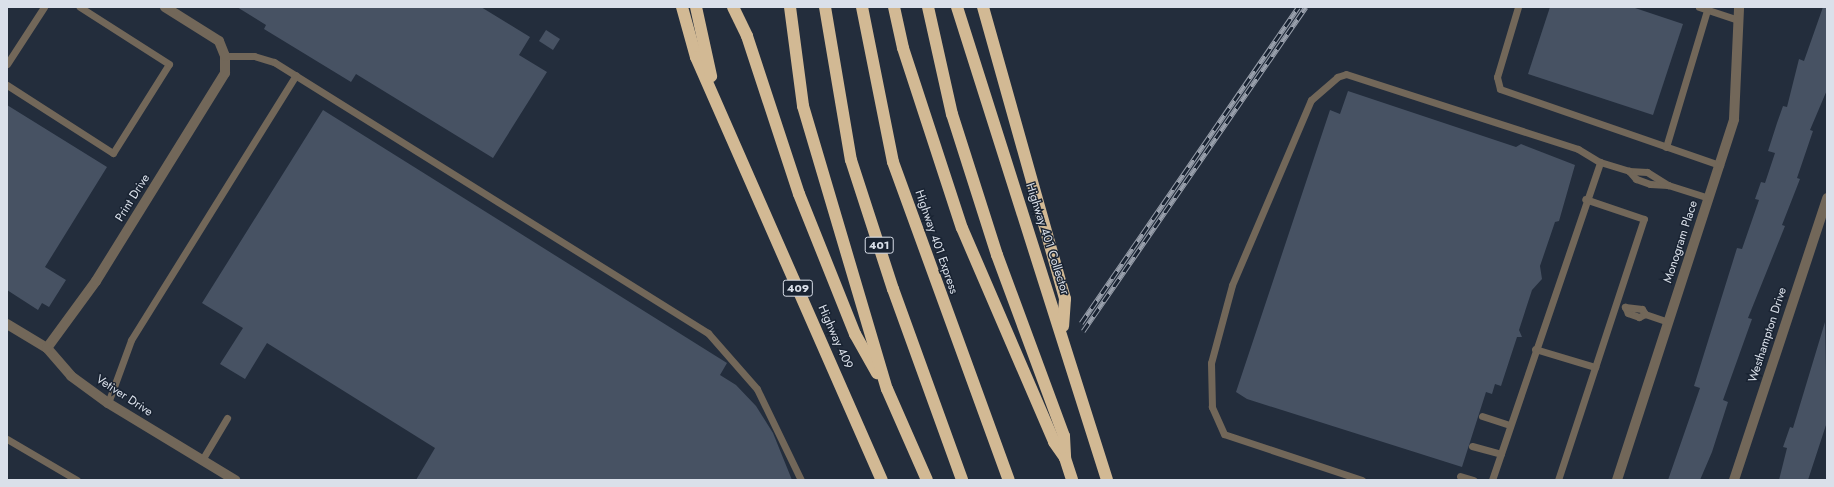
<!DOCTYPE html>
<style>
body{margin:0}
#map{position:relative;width:1834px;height:487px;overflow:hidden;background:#232d3c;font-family:Jost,sans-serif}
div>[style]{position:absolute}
.building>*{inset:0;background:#475263}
.lane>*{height:7px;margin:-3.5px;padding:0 3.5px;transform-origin:3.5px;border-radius:3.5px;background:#726759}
.street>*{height:10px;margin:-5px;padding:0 5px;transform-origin:5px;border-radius:5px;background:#726759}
.highway>*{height:12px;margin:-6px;padding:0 6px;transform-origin:6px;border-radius:6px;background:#d2b994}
.rail>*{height:4.5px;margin-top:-2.25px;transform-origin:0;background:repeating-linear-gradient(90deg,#192332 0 9px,#989fab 0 18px);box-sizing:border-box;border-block:1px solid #989fab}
span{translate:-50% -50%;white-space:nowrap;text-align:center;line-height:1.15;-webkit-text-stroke:3px #192332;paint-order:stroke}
.shield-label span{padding:1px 3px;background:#192332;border:1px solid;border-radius:3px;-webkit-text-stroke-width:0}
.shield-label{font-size:11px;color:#dae0ea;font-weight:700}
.street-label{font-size:12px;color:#dae0ea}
.frame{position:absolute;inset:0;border:8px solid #dae0ea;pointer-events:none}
</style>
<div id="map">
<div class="building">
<i style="clip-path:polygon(237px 7px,481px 7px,530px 37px,519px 55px,547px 72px,493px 158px,356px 74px,351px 82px,264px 29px,266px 25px)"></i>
<i style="clip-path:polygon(1550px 7px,1632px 7px,1683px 24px,1653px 115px,1528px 74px)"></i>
<i style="clip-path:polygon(1823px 7px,1827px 7px,1827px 90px,1810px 130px,1813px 131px,1797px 178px,1800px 179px,1782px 225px,1785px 226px,1748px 318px,1752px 319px,1723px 400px,1728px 402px,1712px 452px,1700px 480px,1668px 480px,1700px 388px,1694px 386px,1737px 248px,1742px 249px,1759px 200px,1755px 199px,1761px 182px,1765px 183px,1775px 153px,1768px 151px,1777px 123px,1783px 106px,1787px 107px,1799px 59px,1804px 61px)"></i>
<i style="clip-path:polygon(546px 30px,560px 39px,553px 50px,539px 41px)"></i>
<i style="clip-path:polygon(1348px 91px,1516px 147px,1521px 144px,1575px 165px,1559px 221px,1555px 222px,1540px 266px,1542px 279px,1532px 290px,1519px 330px,1522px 337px,1517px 337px,1501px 386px,1495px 384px,1492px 394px,1486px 392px,1462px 467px,1247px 399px,1236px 392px,1330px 110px,1340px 114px)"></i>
<i style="clip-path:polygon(7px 105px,107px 167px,45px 267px,66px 280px,49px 307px,42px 303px,38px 310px,7px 290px)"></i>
<i style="clip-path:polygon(323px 110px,727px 363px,720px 375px,736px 385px,756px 406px,773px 433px,792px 480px,416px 480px,435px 448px,267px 343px,245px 379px,220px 364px,243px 328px,202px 303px)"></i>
<i style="clip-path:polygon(1825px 322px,1827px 422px,1808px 480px,1779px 480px,1787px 448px,1783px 447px,1790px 427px,1793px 428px)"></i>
</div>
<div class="lane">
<i style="left:1518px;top:7px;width:73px;rotate:106.7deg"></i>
<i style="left:1497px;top:77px;width:12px;rotate:76deg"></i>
<i style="left:1500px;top:89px;width:233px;rotate:19.1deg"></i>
<i style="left:1699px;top:7px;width:41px;rotate:18.4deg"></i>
<i style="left:225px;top:56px;width:29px"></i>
<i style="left:254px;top:56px;width:21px;rotate:17deg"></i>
<i style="left:274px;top:62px;width:512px;rotate:31.98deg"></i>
<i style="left:708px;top:333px;width:74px;rotate:48.8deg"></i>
<i style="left:757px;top:389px;width:101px;rotate:64.2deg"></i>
<i style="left:7px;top:64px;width:68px;rotate:-57deg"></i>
<i style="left:7px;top:85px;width:126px;rotate:32.7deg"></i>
<i style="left:113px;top:153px;width:105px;rotate:-57.8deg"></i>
<i style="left:169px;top:64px;width:106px;rotate:-147.4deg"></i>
<i style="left:1666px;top:147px;width:143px;rotate:-73.3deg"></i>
<i style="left:1668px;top:185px;width:18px;rotate:-177deg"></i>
<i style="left:1650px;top:184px;width:15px;rotate:-160deg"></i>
<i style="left:1636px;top:179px;width:11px;rotate:-131deg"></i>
<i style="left:1629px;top:171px;width:18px;rotate:3deg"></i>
<i style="left:1647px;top:172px;width:25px;rotate:32deg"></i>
<i style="left:1668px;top:185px;width:43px;rotate:17.6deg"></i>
<i style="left:1645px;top:314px;width:7px;rotate:153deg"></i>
<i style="left:1639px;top:317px;width:12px;rotate:-160deg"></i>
<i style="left:1628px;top:313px;width:7px;rotate:-117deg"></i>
<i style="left:1625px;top:307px;width:17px;rotate:7deg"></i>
<i style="left:1642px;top:309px;width:6px;rotate:59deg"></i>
<i style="left:1645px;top:314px;width:24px;rotate:19deg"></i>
<i style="left:1535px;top:349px;width:63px;rotate:16.7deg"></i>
<i style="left:108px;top:403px;width:67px;rotate:-69.9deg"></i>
<i style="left:131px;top:340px;width:312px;rotate:-58.1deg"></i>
<i style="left:1482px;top:416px;width:29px;rotate:18deg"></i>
<i style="left:7px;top:439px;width:81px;rotate:30.4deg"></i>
<i style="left:1472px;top:446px;width:30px;rotate:15deg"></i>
<i style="left:202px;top:460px;width:49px;rotate:-59.2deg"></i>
<i style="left:1460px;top:476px;width:14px;rotate:17deg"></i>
<i style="left:1362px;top:480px;width:145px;rotate:-161.6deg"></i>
<i style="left:1224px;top:434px;width:30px;rotate:-114deg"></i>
<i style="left:1212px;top:407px;width:44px;rotate:-91.3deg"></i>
<i style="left:1211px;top:363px;width:81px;rotate:-74.9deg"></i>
<i style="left:1232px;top:285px;width:201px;rotate:-66.9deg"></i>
<i style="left:1311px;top:100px;width:35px;rotate:-41deg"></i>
<i style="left:1337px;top:77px;width:9px;rotate:-18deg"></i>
<i style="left:1346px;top:74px;width:244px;rotate:17.9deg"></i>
<i style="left:1578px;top:149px;width:26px;rotate:31deg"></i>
<i style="left:1600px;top:162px;width:30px;rotate:17deg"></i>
<i style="left:1492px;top:480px;width:336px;rotate:-71.2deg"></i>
<i style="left:1558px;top:480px;width:275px;rotate:-71.8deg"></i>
<i style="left:1644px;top:219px;width:62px;rotate:-161.3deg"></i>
</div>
<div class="street">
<i style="left:7px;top:324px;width:47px;rotate:31deg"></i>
<i style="left:47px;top:348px;width:37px;rotate:49deg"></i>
<i style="left:71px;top:376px;width:46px;rotate:36.1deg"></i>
<i style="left:108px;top:403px;width:149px;rotate:31.2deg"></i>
<i style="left:47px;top:348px;width:83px;rotate:-53.8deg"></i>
<i style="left:96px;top:281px;width:245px;rotate:-58.2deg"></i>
<i style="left:225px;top:73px;width:17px;rotate:-90deg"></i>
<i style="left:225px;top:56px;width:16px;rotate:-112deg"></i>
<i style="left:219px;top:41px;width:64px;rotate:-147.8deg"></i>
<i style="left:1617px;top:480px;width:379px;rotate:-72deg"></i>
<i style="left:1734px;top:119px;width:112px;rotate:-87.4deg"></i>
<i style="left:1734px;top:480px;width:297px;rotate:-71.7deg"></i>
</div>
<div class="highway">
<i style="left:682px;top:7px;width:52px;rotate:74.4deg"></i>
<i style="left:696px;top:57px;width:462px;rotate:66.3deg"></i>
<i style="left:696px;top:7px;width:71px;rotate:77.7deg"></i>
<i style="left:733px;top:7px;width:32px;rotate:64deg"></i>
<i style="left:747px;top:36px;width:166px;rotate:71.8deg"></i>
<i style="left:799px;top:194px;width:151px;rotate:68.2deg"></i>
<i style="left:855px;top:334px;width:45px;rotate:60.6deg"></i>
<i style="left:790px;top:7px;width:100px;rotate:82.5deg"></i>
<i style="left:803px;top:106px;width:295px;rotate:73.5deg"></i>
<i style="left:887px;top:389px;width:99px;rotate:66.3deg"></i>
<i style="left:825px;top:7px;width:155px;rotate:80.4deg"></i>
<i style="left:851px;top:160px;width:136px;rotate:72deg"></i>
<i style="left:893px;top:289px;width:203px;rotate:70.1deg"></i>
<i style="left:862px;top:7px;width:158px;rotate:78.7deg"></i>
<i style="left:893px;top:162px;width:338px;rotate:70deg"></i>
<i style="left:894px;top:7px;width:42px;rotate:77.6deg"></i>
<i style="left:903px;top:48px;width:189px;rotate:71.9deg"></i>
<i style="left:962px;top:228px;width:233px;rotate:66.7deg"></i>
<i style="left:1054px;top:442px;width:19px;rotate:55deg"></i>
<i style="left:928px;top:7px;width:110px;rotate:77.4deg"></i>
<i style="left:952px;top:114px;width:148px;rotate:72.3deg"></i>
<i style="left:997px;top:255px;width:193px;rotate:69.7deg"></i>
<i style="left:1064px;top:436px;width:22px;rotate:87deg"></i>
<i style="left:1065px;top:458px;width:23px;rotate:72deg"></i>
<i style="left:957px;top:7px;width:496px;rotate:72.4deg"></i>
<i style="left:983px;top:7px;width:303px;rotate:74.3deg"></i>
<i style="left:1065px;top:299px;width:27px;rotate:94deg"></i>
</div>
<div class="rail">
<i style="left:1081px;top:323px;width:383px;rotate:-55.5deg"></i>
<i style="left:1083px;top:331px;width:393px;rotate:-55.5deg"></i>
</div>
<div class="shield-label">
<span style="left:879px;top:245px">401</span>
<span style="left:798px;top:288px">409</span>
</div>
<div class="street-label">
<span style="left:133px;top:198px;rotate:-58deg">Print Drive</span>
<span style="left:1047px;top:239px;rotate:72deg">Highway 401 Collector</span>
<span style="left:936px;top:242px;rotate:71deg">Highway 401 Express</span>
<span style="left:1681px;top:242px;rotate:-72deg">Monogram Place</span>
<span style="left:1768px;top:335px;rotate:-72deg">Westhampton Drive</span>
<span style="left:835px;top:337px;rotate:66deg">Highway 409</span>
<span style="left:124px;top:396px;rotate:33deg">Vetiver Drive</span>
</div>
<div class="frame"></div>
</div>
